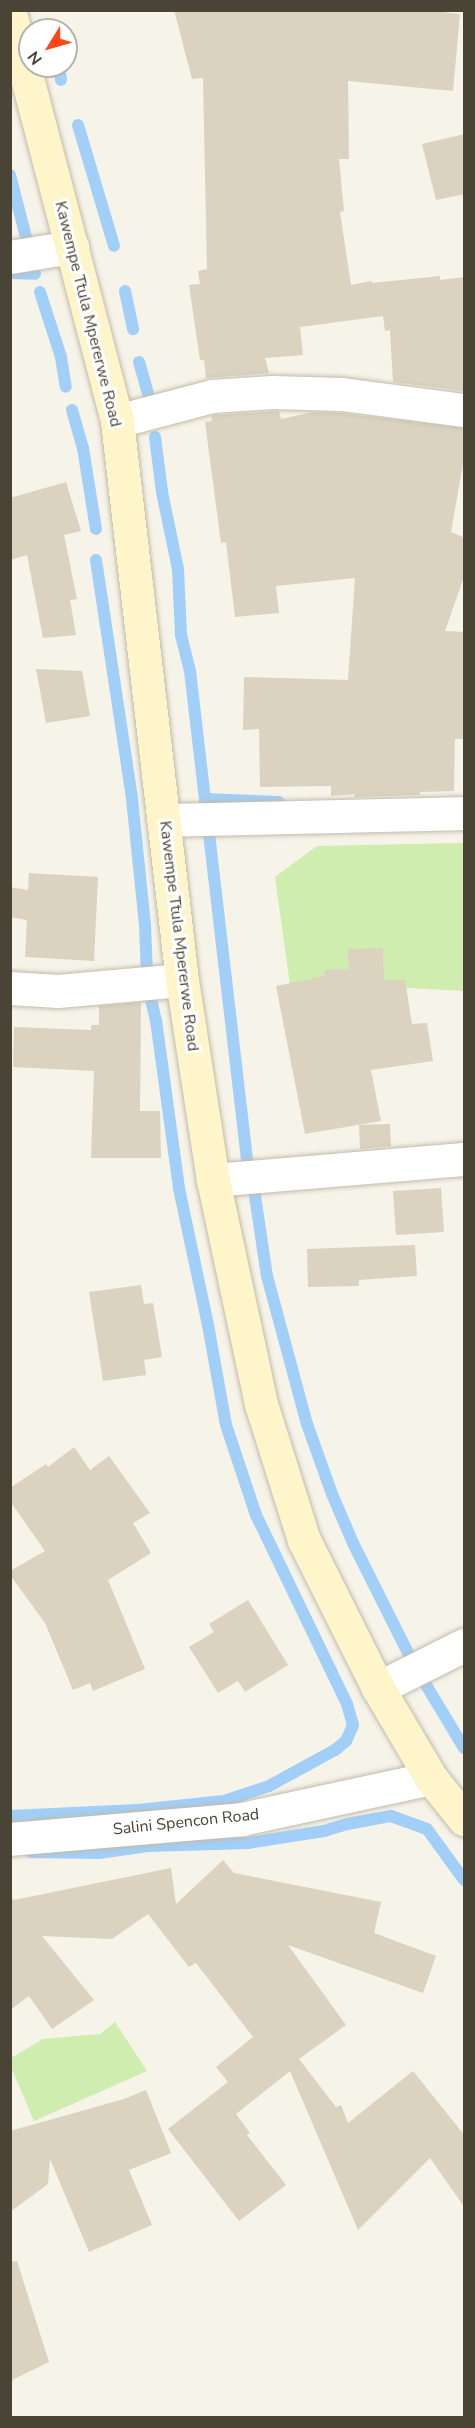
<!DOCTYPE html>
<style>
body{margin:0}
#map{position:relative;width:475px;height:2428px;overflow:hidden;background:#f6f3e9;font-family:"Nunito Sans",sans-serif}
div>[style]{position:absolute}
.green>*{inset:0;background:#ceedaf}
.stream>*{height:12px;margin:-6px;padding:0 6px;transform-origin:6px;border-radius:6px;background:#a1cff7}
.building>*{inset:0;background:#dbd2c0}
.roads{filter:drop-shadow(0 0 2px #c2bbab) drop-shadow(0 0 2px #c2bbab)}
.street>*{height:33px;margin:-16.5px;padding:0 16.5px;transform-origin:16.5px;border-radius:16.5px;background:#fff}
.secondary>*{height:33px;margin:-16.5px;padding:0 16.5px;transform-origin:16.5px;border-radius:16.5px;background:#fff5ca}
span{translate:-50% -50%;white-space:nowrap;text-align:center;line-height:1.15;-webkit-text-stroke:6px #fff;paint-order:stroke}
.street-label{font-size:16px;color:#4a4436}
.frame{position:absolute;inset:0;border:12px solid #4a4436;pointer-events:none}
.north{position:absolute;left:18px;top:18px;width:60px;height:60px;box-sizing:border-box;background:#fff;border:2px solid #b7b4af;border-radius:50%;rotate:233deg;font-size:16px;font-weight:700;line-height:24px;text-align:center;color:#4a4436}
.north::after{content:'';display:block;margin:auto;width:21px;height:27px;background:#ff4617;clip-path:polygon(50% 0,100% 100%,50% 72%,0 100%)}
</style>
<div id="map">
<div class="green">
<i style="clip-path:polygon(464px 843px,464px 991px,333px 984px,290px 985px,275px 877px,317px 846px)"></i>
<i style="clip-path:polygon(115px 2022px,147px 2071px,34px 2121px,11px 2067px,11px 2058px,43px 2039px,100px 2034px)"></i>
</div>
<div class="stream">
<i style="left:59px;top:66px;width:14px;rotate:82deg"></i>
<i style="left:78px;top:125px;width:126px;rotate:73.4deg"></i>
<i style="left:10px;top:175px;width:81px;rotate:75.6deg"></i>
<i style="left:10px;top:273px;width:25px;rotate:2deg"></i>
<i style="left:125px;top:291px;width:39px;rotate:78deg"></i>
<i style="left:40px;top:292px;width:68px;rotate:72.1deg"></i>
<i style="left:61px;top:357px;width:30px;rotate:81deg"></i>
<i style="left:139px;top:362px;width:37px;rotate:74deg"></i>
<i style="left:72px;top:410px;width:40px;rotate:74deg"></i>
<i style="left:83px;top:448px;width:82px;rotate:80.9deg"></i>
<i style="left:155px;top:437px;width:55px;rotate:82.7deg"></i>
<i style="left:162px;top:492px;width:79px;rotate:78.3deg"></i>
<i style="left:178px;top:569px;width:66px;rotate:87.4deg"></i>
<i style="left:181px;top:635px;width:37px;rotate:76deg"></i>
<i style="left:190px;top:671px;width:508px;rotate:83.34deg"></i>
<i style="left:249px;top:1176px;width:21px;rotate:73deg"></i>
<i style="left:255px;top:1196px;width:81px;rotate:81.5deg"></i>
<i style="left:267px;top:1276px;width:153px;rotate:74.9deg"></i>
<i style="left:307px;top:1424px;width:74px;rotate:70.3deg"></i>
<i style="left:332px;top:1494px;width:53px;rotate:66.8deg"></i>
<i style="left:353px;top:1543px;width:136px;rotate:63.4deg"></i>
<i style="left:414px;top:1665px;width:97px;rotate:58.9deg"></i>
<i style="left:96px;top:560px;width:242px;rotate:81.4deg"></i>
<i style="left:132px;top:799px;width:126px;rotate:84.1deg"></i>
<i style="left:145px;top:924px;width:51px;rotate:87.8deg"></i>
<i style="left:147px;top:975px;width:6px;rotate:180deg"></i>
<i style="left:205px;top:799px;width:74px;rotate:2.3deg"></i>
<i style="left:10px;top:1816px;width:128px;rotate:-2.7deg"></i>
<i style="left:138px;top:1810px;width:86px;rotate:-6deg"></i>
<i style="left:224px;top:1801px;width:47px;rotate:-18.4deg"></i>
<i style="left:269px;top:1786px;width:75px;rotate:-28.6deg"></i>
<i style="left:335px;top:1750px;width:14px;rotate:-39deg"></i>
<i style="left:346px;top:1741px;width:17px;rotate:-66deg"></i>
<i style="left:353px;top:1725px;width:22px;rotate:-106deg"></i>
<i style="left:347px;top:1704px;width:210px;rotate:-115.7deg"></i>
<i style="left:256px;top:1515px;width:95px;rotate:-108.4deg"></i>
<i style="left:226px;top:1425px;width:102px;rotate:-100.2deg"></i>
<i style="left:208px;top:1325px;width:140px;rotate:-102deg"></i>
<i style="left:179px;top:1188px;width:169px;rotate:-97.8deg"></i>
<i style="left:156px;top:1021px;width:27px;rotate:-103deg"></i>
<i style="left:150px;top:995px;width:10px;rotate:180deg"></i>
<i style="left:30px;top:1852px;width:69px;rotate:0.8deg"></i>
<i style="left:99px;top:1853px;width:49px;rotate:-8.1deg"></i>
<i style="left:148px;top:1846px;width:100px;rotate:-1.7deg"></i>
<i style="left:248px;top:1843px;width:77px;rotate:-9deg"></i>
<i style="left:324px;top:1831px;width:24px;rotate:-17deg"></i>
<i style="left:347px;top:1824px;width:45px;rotate:-10.3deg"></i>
<i style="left:391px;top:1816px;width:38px;rotate:20deg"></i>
<i style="left:427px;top:1829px;width:63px;rotate:54deg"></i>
</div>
<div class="building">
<i style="clip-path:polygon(174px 10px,423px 10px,460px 14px,453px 91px,348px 81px,349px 159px,339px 159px,344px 211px,340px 212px,351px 285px,371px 281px,372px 283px,440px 276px,440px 280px,465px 277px,465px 391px,393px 382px,390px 330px,385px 331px,383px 316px,300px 327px,303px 355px,265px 358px,269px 373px,206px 378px,204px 360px,200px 360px,189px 285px,200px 284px,198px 271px,207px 269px,203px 78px,192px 79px)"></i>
<i style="clip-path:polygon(465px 134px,465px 194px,436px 200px,422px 144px)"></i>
<i style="clip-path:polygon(279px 411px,281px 419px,313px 412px,341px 413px,465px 428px,465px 452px,451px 532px,465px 538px,465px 574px,445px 631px,465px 632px,465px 739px,455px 739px,454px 791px,420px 792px,420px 795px,355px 797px,354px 794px,331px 796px,331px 786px,260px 787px,259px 729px,243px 730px,244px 677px,348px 680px,355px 578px,276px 586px,279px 613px,235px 617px,226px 542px,221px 543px,205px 422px,212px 421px,211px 416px,215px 415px)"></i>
<i style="clip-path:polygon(66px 482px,81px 531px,64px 535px,77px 599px,70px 600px,76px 635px,43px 638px,27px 555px,10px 560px,10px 498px)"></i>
<i style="clip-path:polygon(36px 669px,82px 671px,90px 716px,46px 723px)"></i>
<i style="clip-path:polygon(29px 873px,98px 877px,94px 961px,25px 957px,27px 920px,10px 917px,10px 887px,28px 890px)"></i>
<i style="clip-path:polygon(383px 948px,384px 980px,405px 980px,412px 1024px,427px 1023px,433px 1061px,371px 1070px,381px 1121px,305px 1134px,276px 986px,325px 976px,324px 970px,349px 969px,348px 949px)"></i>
<i style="clip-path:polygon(141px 1002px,140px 1111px,160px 1111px,161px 1158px,91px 1158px,94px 1071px,13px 1067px,14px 1027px,91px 1030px,91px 1025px,99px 1025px,99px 1006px)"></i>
<i style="clip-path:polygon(390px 1124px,391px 1146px,360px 1149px,359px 1125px)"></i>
<i style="clip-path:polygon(441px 1188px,444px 1232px,396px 1235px,393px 1191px)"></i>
<i style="clip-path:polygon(415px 1245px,417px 1276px,359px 1280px,359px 1286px,308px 1287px,307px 1249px)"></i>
<i style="clip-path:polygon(141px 1285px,144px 1304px,153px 1303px,162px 1357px,144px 1360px,146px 1375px,103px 1381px,89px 1292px)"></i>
<i style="clip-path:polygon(74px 1447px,90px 1470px,109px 1456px,150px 1513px,133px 1523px,151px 1553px,108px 1580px,145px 1669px,93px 1691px,90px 1683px,73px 1690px,45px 1623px,10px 1575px,10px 1571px,45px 1551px,10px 1501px,10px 1488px,46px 1464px,48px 1467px)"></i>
<i style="clip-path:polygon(248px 1600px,288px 1665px,245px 1692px,238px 1681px,218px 1693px,189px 1647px,214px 1632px,209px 1624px)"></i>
<i style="clip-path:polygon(223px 1860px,234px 1873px,381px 1902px,374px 1933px,436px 1956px,423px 1993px,288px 1945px,346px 2025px,299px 2059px,336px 2107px,341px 2105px,348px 2123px,413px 2071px,465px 2136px,465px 2208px,430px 2158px,358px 2230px,290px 2071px,236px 2114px,250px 2133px,247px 2135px,286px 2185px,239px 2221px,168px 2129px,228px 2082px,216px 2067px,253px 2037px,196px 1963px,189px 1967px,148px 1914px,112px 1939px,42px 1936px,94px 2000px,52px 2029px,29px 1996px,10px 2010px,10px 1896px,14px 1900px,171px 1868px,176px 1904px)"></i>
<i style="clip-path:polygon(146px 2090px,171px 2153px,129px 2170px,152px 2225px,89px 2252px,50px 2159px,48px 2184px,10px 2212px,10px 2131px,124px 2099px)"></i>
<i style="clip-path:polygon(17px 2261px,49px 2362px,10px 2381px,10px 2262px)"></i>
</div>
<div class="roads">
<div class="street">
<i style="left:10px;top:257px;width:63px;rotate:-9.2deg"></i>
<i style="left:117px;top:421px;width:98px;rotate:-14.7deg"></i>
<i style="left:212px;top:396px;width:60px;rotate:-3.8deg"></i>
<i style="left:272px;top:392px;width:70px;rotate:1.6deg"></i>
<i style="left:342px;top:394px;width:123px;rotate:7.5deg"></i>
<i style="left:164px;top:820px;width:300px;rotate:-1.3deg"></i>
<i style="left:10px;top:988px;width:48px;rotate:3.6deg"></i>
<i style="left:58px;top:991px;width:124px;rotate:-5.1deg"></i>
<i style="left:213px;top:1180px;width:252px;rotate:-4.8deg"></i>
<i style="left:378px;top:1688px;width:96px;rotate:-26.6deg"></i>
<i style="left:10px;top:1839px;width:233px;rotate:-4.9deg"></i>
<i style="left:242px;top:1819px;width:193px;rotate:-12.2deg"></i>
</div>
<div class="secondary">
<i style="left:10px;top:13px;width:422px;rotate:75.3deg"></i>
<i style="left:117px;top:421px;width:563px;rotate:83.37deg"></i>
<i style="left:182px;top:980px;width:202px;rotate:81.2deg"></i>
<i style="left:213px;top:1180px;width:229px;rotate:77.9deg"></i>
<i style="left:261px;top:1404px;width:143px;rotate:72.5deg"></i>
<i style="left:304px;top:1540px;width:165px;rotate:63.4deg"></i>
<i style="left:378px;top:1688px;width:104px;rotate:59.5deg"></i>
<i style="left:431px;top:1778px;width:53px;rotate:51.2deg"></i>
</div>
</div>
<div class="street-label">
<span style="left:88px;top:314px;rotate:76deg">Kawempe Ttula Mpererwe Road</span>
<span style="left:179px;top:936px;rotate:83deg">Kawempe Ttula Mpererwe Road</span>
<span style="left:186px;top:1822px;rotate:-6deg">Salini Spencon Road</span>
</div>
<div class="frame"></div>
<div class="north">N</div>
</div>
